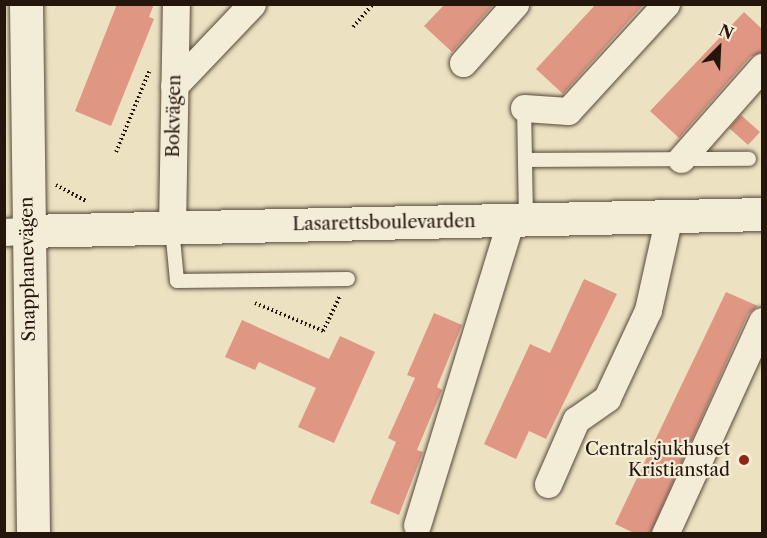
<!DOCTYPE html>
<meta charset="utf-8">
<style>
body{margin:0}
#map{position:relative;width:767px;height:538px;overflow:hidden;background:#ece2c2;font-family:"Libre Caslon Text",serif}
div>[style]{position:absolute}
.building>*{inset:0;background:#df9783}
.path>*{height:4px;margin-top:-2px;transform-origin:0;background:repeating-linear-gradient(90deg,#25160c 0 1.5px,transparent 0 4.5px)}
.roads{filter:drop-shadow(0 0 2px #57493a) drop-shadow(0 0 2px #57493a)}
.lane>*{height:14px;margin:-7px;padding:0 7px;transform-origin:7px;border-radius:7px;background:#f3ecd7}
.street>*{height:27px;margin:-13.5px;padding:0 13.5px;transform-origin:13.5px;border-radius:13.5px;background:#f3ecd7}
.secondary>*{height:33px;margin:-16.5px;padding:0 16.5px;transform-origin:16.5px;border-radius:16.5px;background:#f3ecd7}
.dots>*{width:16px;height:16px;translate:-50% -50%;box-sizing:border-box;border:3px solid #f3ecd7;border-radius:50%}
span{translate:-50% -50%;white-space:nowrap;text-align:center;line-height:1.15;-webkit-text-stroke:4.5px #f3ecd7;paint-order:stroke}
.street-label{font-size:18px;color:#25160c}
.poi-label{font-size:18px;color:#25160c}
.right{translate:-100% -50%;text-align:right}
.frame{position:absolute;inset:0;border:6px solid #25160c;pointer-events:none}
.north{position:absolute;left:689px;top:18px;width:60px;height:60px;-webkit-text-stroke:4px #f3ecd7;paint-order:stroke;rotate:24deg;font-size:16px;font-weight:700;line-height:24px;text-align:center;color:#25160c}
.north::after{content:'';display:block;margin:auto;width:21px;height:27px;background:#25160c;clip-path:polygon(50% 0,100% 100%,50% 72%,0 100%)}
</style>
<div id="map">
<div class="building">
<i style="clip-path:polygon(117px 4px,154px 4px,149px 17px,154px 19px,111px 126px,75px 111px)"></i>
<i style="clip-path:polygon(445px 4px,494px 4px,452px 52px,424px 26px)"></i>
<i style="clip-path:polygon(596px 4px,644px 4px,563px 94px,536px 69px)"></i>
<i style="clip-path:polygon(744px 12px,762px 29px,762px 52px,750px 57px,679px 138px,650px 111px)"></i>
<i style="clip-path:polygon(741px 115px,760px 132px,748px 145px,729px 128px)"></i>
<i style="clip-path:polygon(584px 279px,617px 294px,546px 439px,529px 431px,516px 459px,484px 444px,530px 344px,550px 353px)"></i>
<i style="clip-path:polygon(726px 292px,758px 306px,748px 314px,650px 534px,636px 534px,615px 524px)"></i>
<i style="clip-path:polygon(434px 313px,462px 325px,437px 387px,442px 390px,417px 450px,423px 452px,399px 515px,370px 503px,396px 442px,388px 438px,415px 378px,407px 375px)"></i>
<i style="clip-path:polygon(242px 320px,329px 359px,340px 336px,375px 352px,334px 443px,298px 427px,316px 388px,259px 362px,255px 370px,225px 357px)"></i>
</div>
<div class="path">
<i style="left:353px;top:27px;width:30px;rotate:-49deg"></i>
<i style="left:116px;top:152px;width:87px;rotate:-67.6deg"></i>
<i style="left:56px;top:185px;width:34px;rotate:28deg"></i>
<i style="left:255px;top:303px;width:74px;rotate:22.4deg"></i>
<i style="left:323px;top:331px;width:39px;rotate:-64deg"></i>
</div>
<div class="roads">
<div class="lane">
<i style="left:524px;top:105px;width:115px;rotate:89deg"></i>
<i style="left:525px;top:160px;width:224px;rotate:-0.3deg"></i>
<i style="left:172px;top:228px;width:53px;rotate:84.6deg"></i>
<i style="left:177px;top:281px;width:171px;rotate:-0.7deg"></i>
</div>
<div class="street">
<i style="left:463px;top:63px;width:79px;rotate:-48.6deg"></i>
<i style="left:174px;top:86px;width:113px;rotate:-46.4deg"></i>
<i style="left:524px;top:108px;width:44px;rotate:3.9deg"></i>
<i style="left:568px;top:111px;width:145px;rotate:-47.5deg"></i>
<i style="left:681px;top:159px;width:123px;rotate:-48.6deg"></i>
<i style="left:172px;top:228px;width:224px;rotate:-89deg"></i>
<i style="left:4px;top:232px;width:22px;rotate:-3deg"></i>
<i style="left:548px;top:484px;width:70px;rotate:-66.4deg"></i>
<i style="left:576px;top:420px;width:38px;rotate:-35deg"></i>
<i style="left:607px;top:398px;width:97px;rotate:-65deg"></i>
<i style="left:648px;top:310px;width:96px;rotate:-77.4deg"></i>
<i style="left:417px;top:525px;width:319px;rotate:-72.9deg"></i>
<i style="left:665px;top:534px;width:234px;rotate:-65.5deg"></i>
</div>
<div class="secondary">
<i style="left:26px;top:4px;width:530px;rotate:89.24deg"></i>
<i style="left:26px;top:231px;width:736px;rotate:-1.32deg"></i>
</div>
</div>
<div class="dots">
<i style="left:744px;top:460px;background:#8f2418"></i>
</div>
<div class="street-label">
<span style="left:174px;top:116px;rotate:-89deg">Bokvägen</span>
<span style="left:384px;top:223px;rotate:-1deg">Lasarettsboulevarden</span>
<span style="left:28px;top:269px;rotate:-91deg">Snapphanevägen</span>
</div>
<div class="poi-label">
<span class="right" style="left:730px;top:460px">Centralsjukhuset<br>Kristianstad</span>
</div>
<div class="frame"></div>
<div class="north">N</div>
</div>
